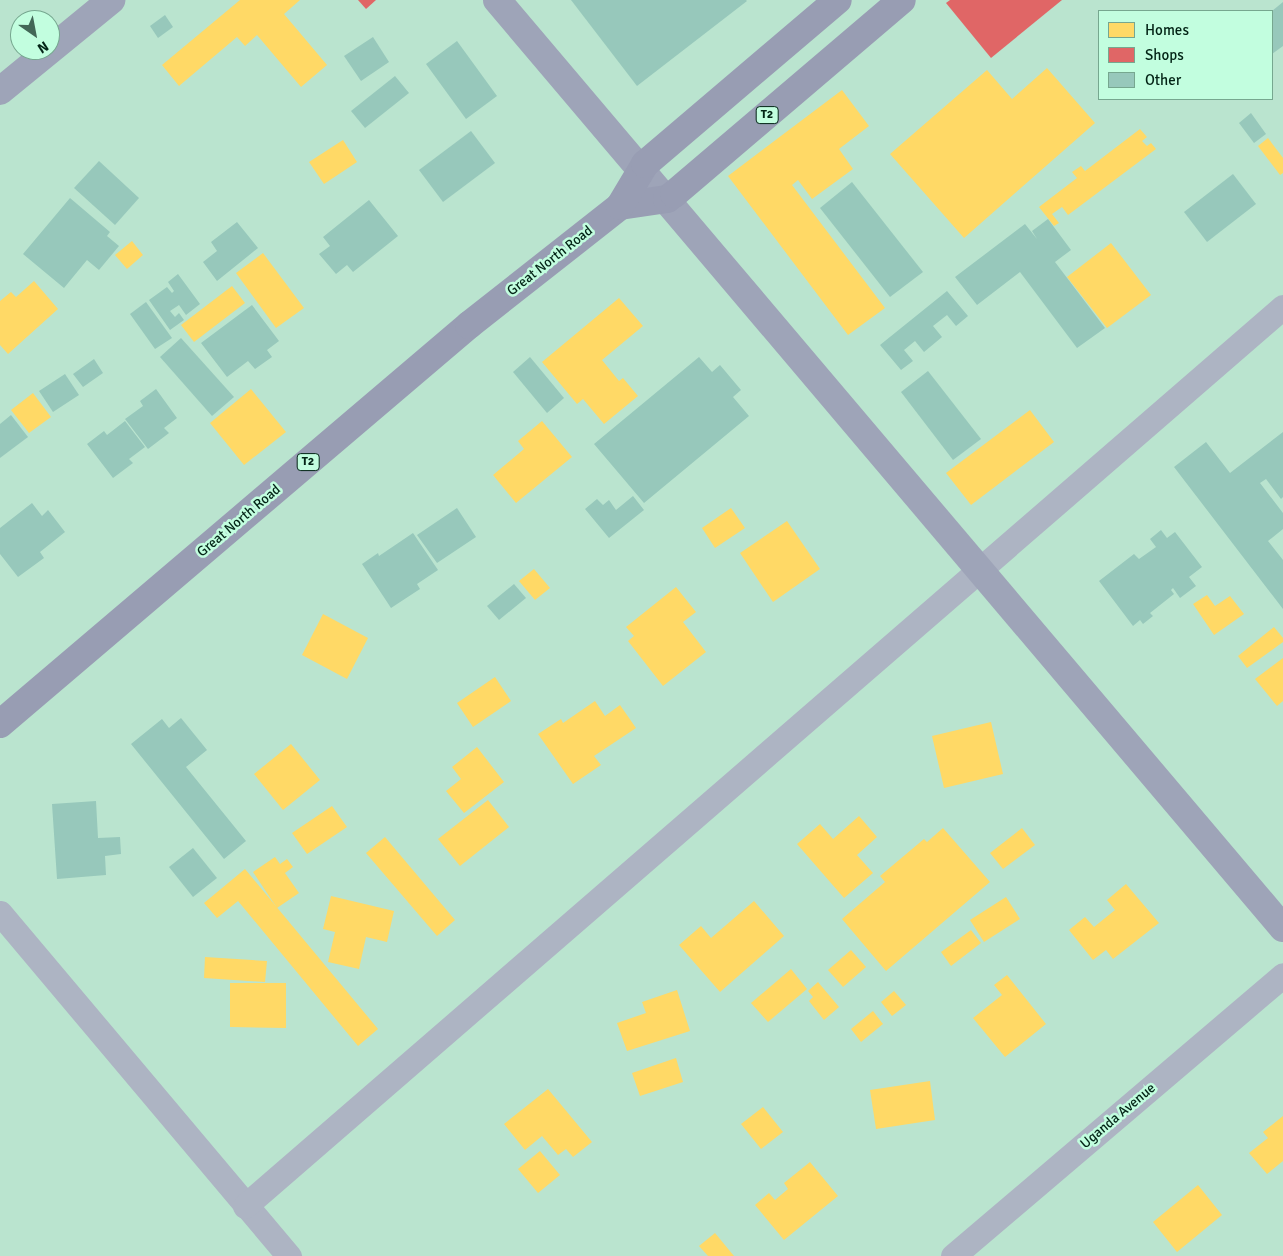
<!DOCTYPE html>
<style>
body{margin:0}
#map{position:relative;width:1283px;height:1256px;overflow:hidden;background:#bae4cf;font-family:Signika,sans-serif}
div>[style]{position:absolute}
.homes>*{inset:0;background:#ffd966}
.shops>*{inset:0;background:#e06666}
.building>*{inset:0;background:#97c8bb}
.minor>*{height:25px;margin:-12.5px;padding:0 12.5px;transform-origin:12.5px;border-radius:12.5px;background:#adb4c3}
.major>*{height:28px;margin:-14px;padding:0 14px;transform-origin:14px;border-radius:14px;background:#9ea4b8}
.highway>*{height:28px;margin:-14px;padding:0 14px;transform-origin:14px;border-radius:14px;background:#989db3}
span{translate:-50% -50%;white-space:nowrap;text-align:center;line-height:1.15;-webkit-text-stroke:5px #c2fedf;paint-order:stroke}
.shield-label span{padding:1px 4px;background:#c2fedf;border:1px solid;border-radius:4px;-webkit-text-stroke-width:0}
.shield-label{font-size:12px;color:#032416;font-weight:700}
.street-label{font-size:14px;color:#032416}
.legend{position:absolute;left:1098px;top:10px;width:175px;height:90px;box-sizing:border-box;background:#c2fedf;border:1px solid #76a78f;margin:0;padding:6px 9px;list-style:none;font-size:15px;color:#032416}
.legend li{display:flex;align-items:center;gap:10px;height:25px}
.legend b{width:25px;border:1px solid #76a78f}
.north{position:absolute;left:10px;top:10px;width:50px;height:50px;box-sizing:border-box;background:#c2fedf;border:1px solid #76a78f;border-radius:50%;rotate:147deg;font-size:14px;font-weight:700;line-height:20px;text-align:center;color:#032416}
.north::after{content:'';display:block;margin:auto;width:18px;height:22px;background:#436757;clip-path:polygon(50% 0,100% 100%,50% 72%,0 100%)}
</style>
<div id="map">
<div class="homes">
<i style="clip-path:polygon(240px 0,300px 0,284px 14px,327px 65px,301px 87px,257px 35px,245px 46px,237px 37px,179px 86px,162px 65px)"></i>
<i style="clip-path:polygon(1047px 68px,1095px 123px,964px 238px,890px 154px,987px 70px,1012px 99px)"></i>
<i style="clip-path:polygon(842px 90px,869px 126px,839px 149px,853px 169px,812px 199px,798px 180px,792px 185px,885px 308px,848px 335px,728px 176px)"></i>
<i style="clip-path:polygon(1140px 129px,1147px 137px,1142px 141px,1147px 146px,1151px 143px,1156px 149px,1068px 215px,1062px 207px,1052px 214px,1059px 223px,1054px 226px,1039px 207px,1077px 178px,1072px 172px,1081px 166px,1085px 171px)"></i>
<i style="clip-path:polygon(1268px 138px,1283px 158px,1283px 173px,1280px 175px,1258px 146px)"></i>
<i style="clip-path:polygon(343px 140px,357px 162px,324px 184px,309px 162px)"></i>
<i style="clip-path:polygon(132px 241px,143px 255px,127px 269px,115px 255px)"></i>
<i style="clip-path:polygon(1111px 243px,1151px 295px,1107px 328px,1067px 277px)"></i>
<i style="clip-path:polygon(263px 253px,304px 308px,276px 328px,236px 273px)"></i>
<i style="clip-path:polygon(34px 281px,58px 309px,8px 354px,0 345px,0 301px,11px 292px,16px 297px)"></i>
<i style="clip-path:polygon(232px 286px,245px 303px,194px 342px,181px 325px)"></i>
<i style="clip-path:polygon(619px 298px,643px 326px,602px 360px,619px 381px,623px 378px,638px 396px,604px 424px,583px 399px,577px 404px,542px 362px)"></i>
<i style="clip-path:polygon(251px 389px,286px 432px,244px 465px,210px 423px)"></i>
<i style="clip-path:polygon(33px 393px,51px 417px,29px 433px,11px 410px)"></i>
<i style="clip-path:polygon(1030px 410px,1054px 442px,971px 505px,946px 473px)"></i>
<i style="clip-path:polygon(542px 421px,572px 457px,516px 503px,493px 475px,524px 449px,518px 441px)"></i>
<i style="clip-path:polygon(731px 508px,745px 528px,715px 548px,702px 528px)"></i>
<i style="clip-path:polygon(787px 521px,820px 569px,773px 602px,740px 553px)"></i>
<i style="clip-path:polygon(534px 569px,550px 588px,535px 600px,519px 581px)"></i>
<i style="clip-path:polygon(676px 587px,696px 612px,683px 622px,706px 652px,663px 686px,628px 641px,634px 636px,626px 627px)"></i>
<i style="clip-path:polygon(1207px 595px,1215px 606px,1230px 596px,1244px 614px,1214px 635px,1193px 604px)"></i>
<i style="clip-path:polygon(323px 614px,368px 638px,347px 679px,302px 655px)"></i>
<i style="clip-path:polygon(1274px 627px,1283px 638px,1283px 642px,1247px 668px,1238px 656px)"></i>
<i style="clip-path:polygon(1283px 658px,1283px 701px,1277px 706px,1255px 679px)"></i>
<i style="clip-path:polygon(495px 677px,511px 701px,473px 727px,457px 703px)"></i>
<i style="clip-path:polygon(595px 701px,605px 716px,620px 705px,636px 728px,594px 756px,601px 765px,573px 784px,538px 734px,561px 719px,563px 723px)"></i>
<i style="clip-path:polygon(991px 722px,1003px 774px,944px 788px,932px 736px)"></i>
<i style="clip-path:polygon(291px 744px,320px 780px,283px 810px,254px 774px)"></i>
<i style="clip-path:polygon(477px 747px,504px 782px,464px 813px,446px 791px,461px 779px,452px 767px)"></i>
<i style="clip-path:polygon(488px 800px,509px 827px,460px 866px,438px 839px)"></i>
<i style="clip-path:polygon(332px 806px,347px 827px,307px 854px,292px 833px)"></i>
<i style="clip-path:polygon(859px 816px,877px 837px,857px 855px,873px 873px,844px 898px,797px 844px,820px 824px,833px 839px)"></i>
<i style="clip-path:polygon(943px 828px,990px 882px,886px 971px,842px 919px,885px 882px,880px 876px,924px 839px,927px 842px)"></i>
<i style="clip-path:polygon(1022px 828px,1035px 845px,1003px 869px,990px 853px)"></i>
<i style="clip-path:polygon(385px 837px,455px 920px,437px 936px,366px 853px)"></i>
<i style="clip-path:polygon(275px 857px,280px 864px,287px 859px,293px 867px,285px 873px,299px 893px,277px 908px,253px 872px)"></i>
<i style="clip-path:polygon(245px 869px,378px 1029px,358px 1046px,238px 901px,217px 918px,204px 903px)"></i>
<i style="clip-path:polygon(1126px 884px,1159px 923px,1113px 959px,1106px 950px,1093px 960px,1069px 930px,1085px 917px,1094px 927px,1115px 910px,1107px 900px)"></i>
<i style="clip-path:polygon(331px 896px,394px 911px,387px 942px,366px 937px,359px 969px,328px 962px,335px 932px,323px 929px)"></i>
<i style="clip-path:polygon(1006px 897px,1020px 919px,984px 942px,970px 920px)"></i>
<i style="clip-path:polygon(754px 901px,784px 936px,720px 992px,679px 945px,701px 926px,711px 938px)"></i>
<i style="clip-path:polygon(971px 930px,981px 943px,951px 966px,941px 952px)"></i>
<i style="clip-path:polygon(851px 950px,866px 967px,843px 987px,828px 970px)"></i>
<i style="clip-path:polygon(205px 957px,267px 961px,265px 982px,204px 978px)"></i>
<i style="clip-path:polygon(791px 969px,807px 989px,768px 1022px,751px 1003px)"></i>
<i style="clip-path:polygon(1007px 975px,1046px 1024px,1005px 1057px,973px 1018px,1002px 995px,994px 985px)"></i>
<i style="clip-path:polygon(818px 982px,839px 1007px,824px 1020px,809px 1001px,813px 997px,808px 991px)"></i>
<i style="clip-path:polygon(230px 983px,286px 983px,286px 1028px,230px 1027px)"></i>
<i style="clip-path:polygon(677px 990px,690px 1031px,627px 1051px,617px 1023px,646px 1013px,642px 1002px)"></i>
<i style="clip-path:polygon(894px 991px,906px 1005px,892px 1016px,881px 1002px)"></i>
<i style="clip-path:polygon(873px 1011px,883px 1024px,861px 1042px,851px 1029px)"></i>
<i style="clip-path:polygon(676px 1058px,683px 1082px,640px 1096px,632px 1073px)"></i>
<i style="clip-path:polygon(930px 1081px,935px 1120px,876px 1129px,870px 1090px)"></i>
<i style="clip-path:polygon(548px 1089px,592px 1142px,573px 1157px,566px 1149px,558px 1155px,542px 1136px,525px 1150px,504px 1124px)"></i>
<i style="clip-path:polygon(763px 1107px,783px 1132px,761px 1149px,741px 1124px)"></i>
<i style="clip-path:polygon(1283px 1116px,1283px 1161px,1267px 1174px,1249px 1153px,1268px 1138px,1263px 1132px)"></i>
<i style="clip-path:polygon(540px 1151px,560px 1175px,538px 1193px,518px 1169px)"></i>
<i style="clip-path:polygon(810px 1162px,838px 1196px,784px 1240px,755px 1205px,769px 1193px,775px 1200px,788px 1189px,784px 1183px)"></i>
<i style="clip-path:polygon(1198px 1185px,1222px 1215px,1177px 1252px,1153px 1222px)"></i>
<i style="clip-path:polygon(715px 1233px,734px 1256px,708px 1256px,699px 1246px)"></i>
</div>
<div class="shops">
<i style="clip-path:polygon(358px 0,376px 0,366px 9px)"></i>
<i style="clip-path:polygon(950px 0,1062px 0,991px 58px,946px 3px)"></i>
</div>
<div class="building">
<i style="clip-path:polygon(571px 0,746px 0,747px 1px,637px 86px)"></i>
<i style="clip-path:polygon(1283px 2px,1283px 46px,1272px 54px,1272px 11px)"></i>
<i style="clip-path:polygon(165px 15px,173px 27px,158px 38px,150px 26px)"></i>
<i style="clip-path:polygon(373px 37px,389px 62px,361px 81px,344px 56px)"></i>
<i style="clip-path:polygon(457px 41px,497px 96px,466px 119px,426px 64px)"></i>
<i style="clip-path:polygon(395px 76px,409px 93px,365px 128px,351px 111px)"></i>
<i style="clip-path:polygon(1251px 113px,1266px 134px,1254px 143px,1239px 123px)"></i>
<i style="clip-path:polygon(471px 131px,495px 163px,443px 202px,419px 170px)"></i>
<i style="clip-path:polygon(99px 161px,139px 198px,115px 225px,74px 188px)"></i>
<i style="clip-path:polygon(1233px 174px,1256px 204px,1207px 242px,1184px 212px)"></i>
<i style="clip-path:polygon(852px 182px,923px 272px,890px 297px,820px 208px)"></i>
<i style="clip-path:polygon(70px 198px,110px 232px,107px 236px,119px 246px,99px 270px,87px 260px,64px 288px,23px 254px)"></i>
<i style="clip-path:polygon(369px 200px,398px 236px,353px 272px,347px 265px,336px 274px,319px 254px,330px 246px,323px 237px)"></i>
<i style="clip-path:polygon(1048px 219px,1071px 250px,1055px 262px,1105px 328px,1077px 348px,1020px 272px,977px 305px,955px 277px,1025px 224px,1037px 239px,1032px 231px)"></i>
<i style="clip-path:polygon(237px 222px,258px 248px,217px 281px,203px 262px,217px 251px,211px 242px)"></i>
<i style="clip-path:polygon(178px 274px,200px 304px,186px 315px,179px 305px,170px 311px,175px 317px,179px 313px,184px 320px,170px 330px,149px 300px,167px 287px,172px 293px,174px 291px,168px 282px)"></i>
<i style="clip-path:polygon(947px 291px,968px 316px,956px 326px,947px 315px,933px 326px,942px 337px,924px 352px,915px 341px,904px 350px,913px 361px,901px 370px,880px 345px)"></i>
<i style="clip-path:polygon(146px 302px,172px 338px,155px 349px,130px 314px)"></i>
<i style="clip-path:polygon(252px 305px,279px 341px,267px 350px,272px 357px,255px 369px,248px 361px,227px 377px,201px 343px)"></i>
<i style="clip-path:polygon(181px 338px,234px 397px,212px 416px,160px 357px)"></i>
<i style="clip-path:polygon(530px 357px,564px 398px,547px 413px,513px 372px)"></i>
<i style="clip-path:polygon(699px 357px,712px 372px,720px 365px,741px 390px,733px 397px,749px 416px,644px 503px,594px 444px)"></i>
<i style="clip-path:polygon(94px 359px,103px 373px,83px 387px,73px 374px)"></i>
<i style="clip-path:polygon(928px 371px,981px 439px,953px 460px,901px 392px)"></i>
<i style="clip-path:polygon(65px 374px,79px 395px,53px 412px,39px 391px)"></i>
<i style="clip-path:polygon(156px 389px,177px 418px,164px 428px,169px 433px,148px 449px,125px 419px,143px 406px,140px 401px)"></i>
<i style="clip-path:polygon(11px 415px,28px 437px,0 458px,0 424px)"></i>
<i style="clip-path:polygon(125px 421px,145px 447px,129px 459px,133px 463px,113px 478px,87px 444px,104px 431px,107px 435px)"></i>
<i style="clip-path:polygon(1283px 432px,1283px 497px,1281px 499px,1266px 479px,1260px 483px,1283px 513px,1283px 529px,1268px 541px,1283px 560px,1283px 609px,1174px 467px,1206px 442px,1230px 473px)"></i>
<i style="clip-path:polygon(633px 496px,644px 510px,609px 538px,585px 509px,597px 499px,603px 505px,609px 500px,616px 510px)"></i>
<i style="clip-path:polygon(32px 503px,42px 516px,48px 510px,65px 532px,40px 552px,44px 558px,18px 577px,0 554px,0 528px)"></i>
<i style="clip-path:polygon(457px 508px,476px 537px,437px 563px,417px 535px)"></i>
<i style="clip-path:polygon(1161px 530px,1167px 538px,1175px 532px,1202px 567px,1189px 577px,1196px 586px,1180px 598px,1173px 588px,1171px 590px,1174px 594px,1150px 613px,1153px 616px,1143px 624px,1140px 620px,1133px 626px,1099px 581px,1134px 554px,1139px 559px,1156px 547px,1150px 539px)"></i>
<i style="clip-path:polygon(413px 533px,438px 570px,417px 584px,420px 589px,391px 608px,362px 564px,378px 553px,379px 556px)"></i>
<i style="clip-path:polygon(514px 584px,526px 598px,499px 620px,487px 606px)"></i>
<i style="clip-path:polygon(181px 718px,207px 750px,186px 767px,246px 841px,224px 859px,131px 744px,162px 719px,169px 728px)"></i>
<i style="clip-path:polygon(96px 801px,98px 838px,120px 837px,121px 854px,105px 856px,106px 875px,57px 879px,52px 804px)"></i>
<i style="clip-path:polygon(193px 848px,217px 878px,193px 897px,169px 867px)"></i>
</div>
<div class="minor">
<i style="left:0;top:913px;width:449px;rotate:49.9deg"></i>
<i style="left:245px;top:1206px;width:1373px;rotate:-40.9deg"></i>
<i style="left:953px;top:1256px;width:433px;rotate:-40.4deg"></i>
</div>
<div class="major">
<i style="left:497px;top:0;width:1216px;rotate:49.74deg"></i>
<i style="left:0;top:91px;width:144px;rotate:-39.3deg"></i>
</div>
<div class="highway">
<i style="left:620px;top:206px;width:48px;rotate:-8.5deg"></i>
<i style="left:667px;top:199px;width:9px;rotate:-36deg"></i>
<i style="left:674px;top:194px;width:299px;rotate:-40.4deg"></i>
<i style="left:0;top:724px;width:616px;rotate:-40.39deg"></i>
<i style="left:469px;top:325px;width:192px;rotate:-38.2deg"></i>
<i style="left:620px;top:206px;width:49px;rotate:-59.2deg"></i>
<i style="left:645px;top:164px;width:253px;rotate:-40.4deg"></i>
</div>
<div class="shield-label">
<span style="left:767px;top:115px">T2</span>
<span style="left:308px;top:462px">T2</span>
</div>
<div class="street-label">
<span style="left:550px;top:261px;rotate:-38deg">Great North Road</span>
<span style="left:239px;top:521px;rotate:-40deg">Great North Road</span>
<span style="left:1118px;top:1116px;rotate:-40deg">Uganda Avenue</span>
</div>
<ul class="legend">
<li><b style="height:14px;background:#ffd966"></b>Homes</li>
<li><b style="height:14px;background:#e06666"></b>Shops</li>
<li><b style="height:14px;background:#97c8bb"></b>Other</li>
</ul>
<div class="north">N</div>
</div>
